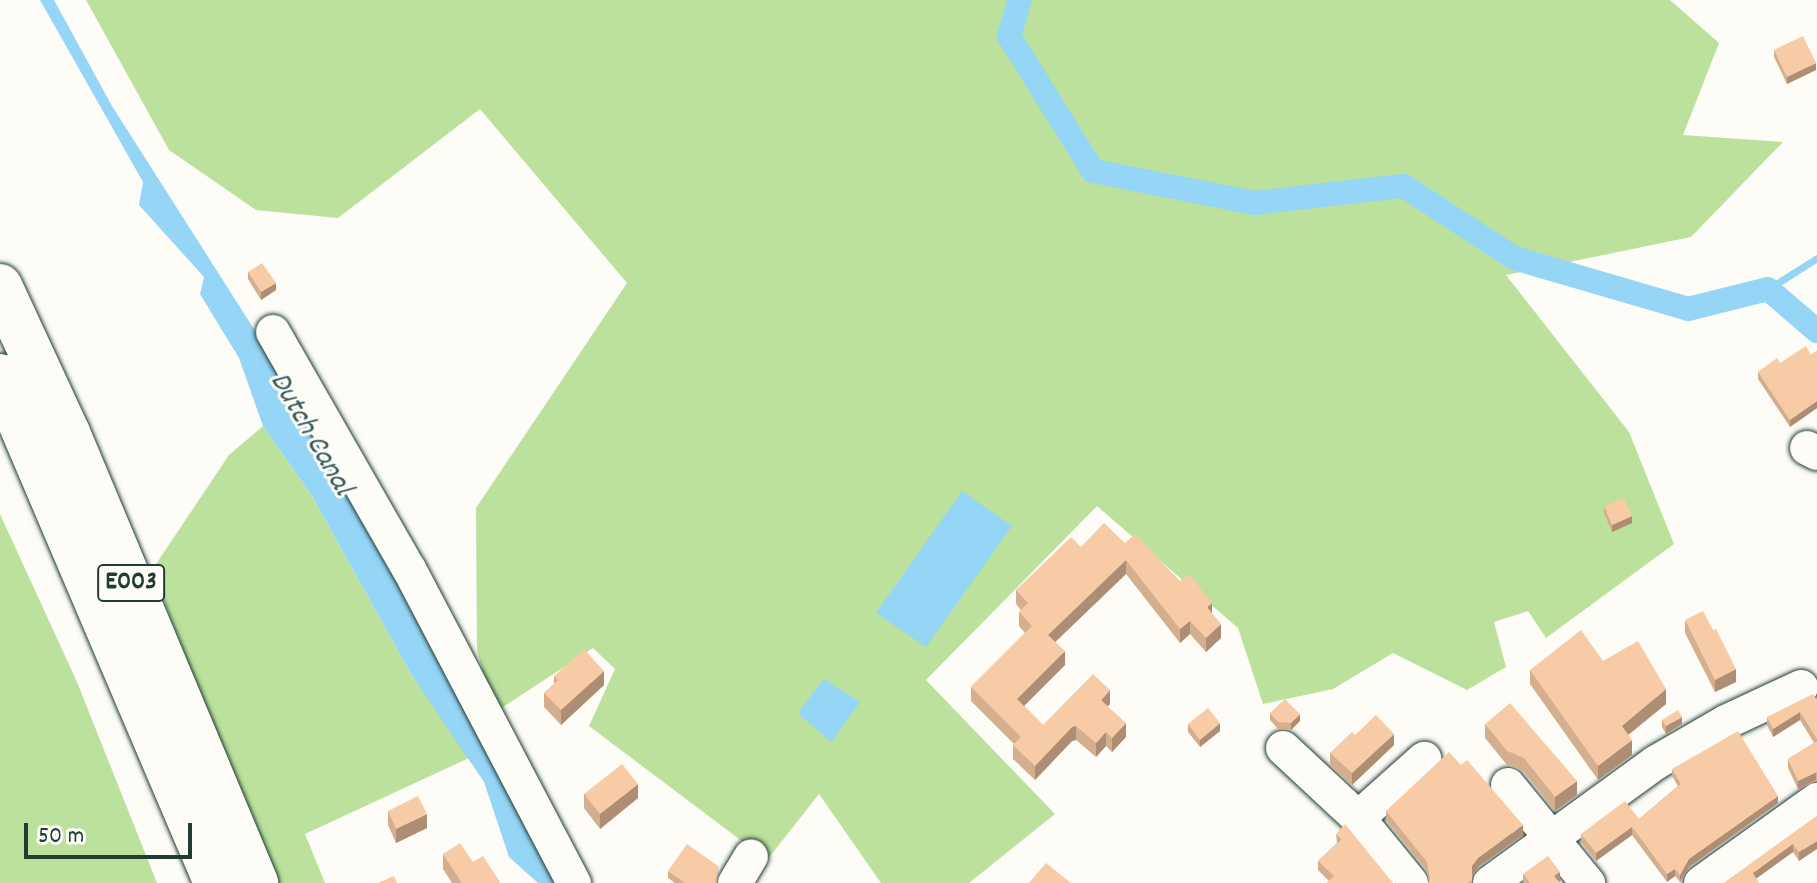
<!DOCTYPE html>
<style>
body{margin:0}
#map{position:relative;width:1817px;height:883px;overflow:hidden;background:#fdfcf7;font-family:Dekko,sans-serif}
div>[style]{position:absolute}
.green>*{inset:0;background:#bbe19c}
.water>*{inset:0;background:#95d5f6}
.stream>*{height:7px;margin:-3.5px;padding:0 3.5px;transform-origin:3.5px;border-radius:3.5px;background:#95d5f6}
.canal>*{height:24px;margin:-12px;padding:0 12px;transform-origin:12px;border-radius:12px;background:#95d5f6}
.roads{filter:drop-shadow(0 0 2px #1f3d34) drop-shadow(0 0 2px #1f3d34)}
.minor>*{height:34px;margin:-17px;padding:0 17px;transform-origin:17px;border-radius:17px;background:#fdfcf7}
.highway>*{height:44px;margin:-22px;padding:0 22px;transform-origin:22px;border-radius:22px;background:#fdfcf7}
.wall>*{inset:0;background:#d4af8f}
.shaded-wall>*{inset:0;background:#ad8e74}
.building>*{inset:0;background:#f7cba6}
span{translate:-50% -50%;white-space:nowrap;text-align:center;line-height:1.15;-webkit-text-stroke:6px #fdfcf7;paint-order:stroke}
.shield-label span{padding:2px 6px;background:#fdfcf7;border:2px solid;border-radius:6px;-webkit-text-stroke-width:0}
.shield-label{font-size:26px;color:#1f3d34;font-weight:700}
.water-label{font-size:30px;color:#375b5b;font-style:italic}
.scale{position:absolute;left:24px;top:823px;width:168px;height:36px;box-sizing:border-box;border:4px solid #1f3d34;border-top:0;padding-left:10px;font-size:24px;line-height:28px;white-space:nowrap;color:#1f3d34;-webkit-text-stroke:6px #fdfcf7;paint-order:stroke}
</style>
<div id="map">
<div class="green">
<i style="clip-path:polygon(86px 0,1670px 0,1719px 43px,1683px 135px,1783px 142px,1691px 237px,1506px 275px,1629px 432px,1674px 544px,1546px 638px,1528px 611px,1494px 622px,1506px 667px,1467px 690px,1393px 653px,1333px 689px,1263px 704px,1238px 628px,1097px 506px,926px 680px,1055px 814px,969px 883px,881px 883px,819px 794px,767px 860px,589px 726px,615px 669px,593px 648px,494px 713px,477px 650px,476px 508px,627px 283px,480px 109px,338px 218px,256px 210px,169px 150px)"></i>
<i style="clip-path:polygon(263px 426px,312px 496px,411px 674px,469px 758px,305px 834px,325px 883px,278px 883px,206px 712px,152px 570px,229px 455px)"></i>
<i style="clip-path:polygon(0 514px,77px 682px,157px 883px,0 883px)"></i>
</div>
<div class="water">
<i style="clip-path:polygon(40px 0,54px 0,112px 106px,289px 384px,562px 883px,538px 883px,509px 857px,484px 782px,411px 674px,312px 496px,263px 426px,239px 358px,200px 294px,204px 277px,139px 205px,143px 182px)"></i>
<i style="clip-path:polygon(962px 491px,1012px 526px,926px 647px,876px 613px)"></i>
<i style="clip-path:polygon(824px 679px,860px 702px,831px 742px,798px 713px)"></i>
</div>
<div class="stream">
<i style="left:1768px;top:289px;width:58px;rotate:-32.3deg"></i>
</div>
<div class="canal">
<i style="left:1020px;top:0;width:38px;rotate:107deg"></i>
<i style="left:1009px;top:36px;width:159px;rotate:58.1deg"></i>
<i style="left:1093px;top:171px;width:164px;rotate:11.2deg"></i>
<i style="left:1254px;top:203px;width:151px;rotate:-6.5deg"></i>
<i style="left:1404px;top:186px;width:131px;rotate:33.2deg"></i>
<i style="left:1514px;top:258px;width:181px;rotate:16.3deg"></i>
<i style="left:1688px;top:309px;width:82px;rotate:-14deg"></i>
<i style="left:1768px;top:289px;width:65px;rotate:40.6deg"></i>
</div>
<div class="roads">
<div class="minor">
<i style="left:273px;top:332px;width:273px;rotate:60.2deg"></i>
<i style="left:409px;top:569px;width:355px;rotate:62.3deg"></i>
<i style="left:1807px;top:448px;width:11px;rotate:27deg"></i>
<i style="left:1283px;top:748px;width:103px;rotate:43deg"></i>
<i style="left:1358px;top:818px;width:84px;rotate:50.8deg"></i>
<i style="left:1508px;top:785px;width:127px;rotate:50.8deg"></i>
<i style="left:1358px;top:818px;width:89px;rotate:-41.8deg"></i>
<i style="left:735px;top:883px;width:31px;rotate:-59deg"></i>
<i style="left:1490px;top:883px;width:204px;rotate:-36deg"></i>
<i style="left:1655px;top:763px;width:82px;rotate:-30deg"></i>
<i style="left:1726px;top:722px;width:83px;rotate:-25deg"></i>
<i style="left:1701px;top:883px;width:143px;rotate:-35.6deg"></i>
</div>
<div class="highway">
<i style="left:0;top:286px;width:162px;rotate:65.2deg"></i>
<i style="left:68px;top:433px;width:488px;rotate:67.3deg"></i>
<i style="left:0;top:376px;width:551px;rotate:66.92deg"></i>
</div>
</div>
<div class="wall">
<i style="clip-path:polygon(1774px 50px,1816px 70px,1787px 84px,1774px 57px)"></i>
<i style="clip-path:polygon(248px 272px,276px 290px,261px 300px,248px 279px)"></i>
<i style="clip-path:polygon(1817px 351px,1817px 408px,1790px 427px,1758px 379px,1758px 372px,1780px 363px,1811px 355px)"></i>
<i style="clip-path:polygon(1604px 506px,1632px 523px,1612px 532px,1604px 513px)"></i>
<i style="clip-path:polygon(1125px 543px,1212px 614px,1221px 638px,1206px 652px,1190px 634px,1180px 643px,1126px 574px,1055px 642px,1065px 665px,1024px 706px,1043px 725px,1110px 704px,1108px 706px,1126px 737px,1112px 752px,1106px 746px,1096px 757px,1076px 740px,1072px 741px,1035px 780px,1013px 759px,1013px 745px,1014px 744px,971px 701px,971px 687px,1025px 633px,1019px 626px,1019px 612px,1021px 610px,1016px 604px,1016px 590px,1081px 547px)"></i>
<i style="clip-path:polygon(1685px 620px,1736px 682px,1715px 692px,1685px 633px)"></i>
<i style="clip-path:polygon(1603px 661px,1666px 704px,1628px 735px,1632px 755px,1598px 780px,1530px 684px,1530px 670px)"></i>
<i style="clip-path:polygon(554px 676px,604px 685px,561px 725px,544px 707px,544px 693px,554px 684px)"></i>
<i style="clip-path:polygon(1817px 700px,1817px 781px,1798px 789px,1788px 768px,1788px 759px,1814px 743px,1800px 720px,1773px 737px,1767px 725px,1767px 717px)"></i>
<i style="clip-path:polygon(1270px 713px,1300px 721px,1291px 730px,1278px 729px,1270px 720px)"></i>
<i style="clip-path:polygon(1662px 720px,1682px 724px,1666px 734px,1662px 727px)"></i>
<i style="clip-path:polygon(1188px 724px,1220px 731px,1200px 747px,1188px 732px)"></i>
<i style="clip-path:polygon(1485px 724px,1577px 795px,1555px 811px,1524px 772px,1507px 765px,1485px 738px)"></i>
<i style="clip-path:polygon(1355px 735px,1394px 745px,1352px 785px,1330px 765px,1330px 753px)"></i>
<i style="clip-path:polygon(1672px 769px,1778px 803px,1689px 867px,1680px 882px,1675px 876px,1667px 882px,1632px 835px,1596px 861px,1581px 842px,1581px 834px,1639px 819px,1678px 786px,1672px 776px)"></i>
<i style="clip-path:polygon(584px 794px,638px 798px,600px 829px,584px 808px)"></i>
<i style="clip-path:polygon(388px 811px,427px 828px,396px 843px,388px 825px)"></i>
<i style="clip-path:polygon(1386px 811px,1523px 835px,1478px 867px,1472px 876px,1472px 883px,1429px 882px,1427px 871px,1386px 820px)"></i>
<i style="clip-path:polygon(1817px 816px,1799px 861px,1793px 852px,1756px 878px,1724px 883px)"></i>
<i style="clip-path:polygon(1336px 834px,1393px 883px,1329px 881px,1318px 870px,1318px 861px,1337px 843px)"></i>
<i style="clip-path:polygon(443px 854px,473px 862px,500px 883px,452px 883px,443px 869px)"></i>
<i style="clip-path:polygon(718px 866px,717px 883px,675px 883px,668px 878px,668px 871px)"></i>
<i style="clip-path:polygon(1523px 874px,1560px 881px,1559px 882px,1560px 883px,1523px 883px)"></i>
</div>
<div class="shaded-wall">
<i style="clip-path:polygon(1816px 63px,1816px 70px,1787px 84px,1787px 77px)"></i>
<i style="clip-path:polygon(276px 283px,276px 290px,261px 300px,261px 292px)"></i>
<i style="clip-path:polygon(1817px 401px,1817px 408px,1790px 427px,1790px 420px)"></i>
<i style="clip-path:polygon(1632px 516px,1632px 523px,1612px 532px,1612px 525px)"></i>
<i style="clip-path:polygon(1126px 560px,1126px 574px,1048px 649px,1048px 635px)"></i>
<i style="clip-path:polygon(1212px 603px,1212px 616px,1207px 607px)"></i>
<i style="clip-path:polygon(1190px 621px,1190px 634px,1180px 643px,1180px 629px)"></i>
<i style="clip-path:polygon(1221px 624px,1221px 638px,1206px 652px,1206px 638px)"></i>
<i style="clip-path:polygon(1065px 651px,1065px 665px,1017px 713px,1017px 699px)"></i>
<i style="clip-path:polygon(1736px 669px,1736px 682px,1715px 692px,1715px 680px)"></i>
<i style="clip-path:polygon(604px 671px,604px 685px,561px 725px,561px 710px)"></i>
<i style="clip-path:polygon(1666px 689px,1666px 704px,1622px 740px,1622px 726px)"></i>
<i style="clip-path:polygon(1110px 690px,1110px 704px,1101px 714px,1101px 700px)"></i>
<i style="clip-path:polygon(1800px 712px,1800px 720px,1773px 737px,1773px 729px)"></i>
<i style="clip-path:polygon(1300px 714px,1300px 721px,1291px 730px,1291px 723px)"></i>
<i style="clip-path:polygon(1682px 717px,1682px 724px,1666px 734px,1666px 726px)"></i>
<i style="clip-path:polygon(1126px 723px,1126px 737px,1112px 752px,1112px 738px)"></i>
<i style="clip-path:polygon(1220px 723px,1220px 731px,1200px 747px,1200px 740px)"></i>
<i style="clip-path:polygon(1076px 726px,1076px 740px,1072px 741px,1035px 780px,1035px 766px,1072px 727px)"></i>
<i style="clip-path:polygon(1106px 732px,1106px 746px,1096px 757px,1096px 743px)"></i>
<i style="clip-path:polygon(1394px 734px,1394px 745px,1352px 785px,1352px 773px)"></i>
<i style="clip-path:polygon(1632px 740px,1632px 755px,1598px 780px,1598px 766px)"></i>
<i style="clip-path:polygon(1816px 772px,1816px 780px,1798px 789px,1798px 781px)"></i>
<i style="clip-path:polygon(1577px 781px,1577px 795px,1555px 811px,1555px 797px)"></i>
<i style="clip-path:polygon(638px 784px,638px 798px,600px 829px,600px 814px)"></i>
<i style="clip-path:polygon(1778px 796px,1778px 803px,1689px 867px,1680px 882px,1680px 875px,1689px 859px)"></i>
<i style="clip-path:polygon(427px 814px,427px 828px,396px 843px,396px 829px)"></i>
<i style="clip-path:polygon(1523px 825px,1523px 835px,1478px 867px,1472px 876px,1472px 866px,1478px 858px)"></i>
<i style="clip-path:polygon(1632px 827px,1632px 835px,1596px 861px,1596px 853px)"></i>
<i style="clip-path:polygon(1817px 841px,1817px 849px,1799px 861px,1799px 852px)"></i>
<i style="clip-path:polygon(1793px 844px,1793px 852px,1753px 881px,1753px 873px)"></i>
<i style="clip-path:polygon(1675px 869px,1675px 876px,1667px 882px,1667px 874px)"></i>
<i style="clip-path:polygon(1560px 872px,1560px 881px,1557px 883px,1554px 876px)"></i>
</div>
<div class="building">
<i style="clip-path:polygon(1803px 36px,1816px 63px,1787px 77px,1774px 50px)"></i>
<i style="clip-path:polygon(262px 263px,276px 283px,261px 292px,248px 272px)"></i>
<i style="clip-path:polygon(1806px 346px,1811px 355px,1817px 351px,1817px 401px,1790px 420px,1758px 372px,1777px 358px,1780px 363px)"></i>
<i style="clip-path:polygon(1624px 498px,1632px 516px,1612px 525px,1604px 506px)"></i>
<i style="clip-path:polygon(1104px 523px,1125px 543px,1135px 534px,1180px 581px,1189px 574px,1212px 603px,1207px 607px,1221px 624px,1206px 638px,1190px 621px,1180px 629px,1126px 560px,1048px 635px,1065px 651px,1017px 699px,1043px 725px,1093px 674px,1110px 690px,1101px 700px,1126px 723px,1112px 738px,1106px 732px,1096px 743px,1076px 726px,1072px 727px,1035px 766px,1013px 745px,1021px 737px,971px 687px,1032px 626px,1019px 612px,1028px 603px,1016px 590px,1071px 537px,1081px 547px)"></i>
<i style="clip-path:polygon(1703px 611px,1713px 630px,1716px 629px,1736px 669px,1715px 680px,1685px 620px)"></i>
<i style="clip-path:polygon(1581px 630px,1603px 661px,1638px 641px,1666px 689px,1622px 726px,1632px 740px,1598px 766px,1530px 670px)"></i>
<i style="clip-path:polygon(584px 649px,604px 671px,561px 710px,544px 693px,558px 680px,554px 676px)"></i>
<i style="clip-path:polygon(1813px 694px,1817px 700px,1817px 739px,1800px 712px,1773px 729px,1767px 717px)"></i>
<i style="clip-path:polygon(1285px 699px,1300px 714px,1291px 723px,1278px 722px,1270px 713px)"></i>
<i style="clip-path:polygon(1510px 703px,1577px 781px,1555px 797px,1524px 758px,1507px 751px,1485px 724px)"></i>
<i style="clip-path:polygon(1208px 708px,1220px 723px,1200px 740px,1188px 724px)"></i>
<i style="clip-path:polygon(1678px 710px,1682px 717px,1666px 726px,1662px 720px)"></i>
<i style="clip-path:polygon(1376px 715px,1394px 734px,1352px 773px,1330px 753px,1352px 732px,1355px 735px)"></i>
<i style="clip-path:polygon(1738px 731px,1778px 796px,1689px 859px,1680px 875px,1675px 869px,1667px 874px,1632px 827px,1596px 853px,1581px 834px,1625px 801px,1639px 819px,1681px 784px,1672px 769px)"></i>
<i style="clip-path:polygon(1817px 741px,1817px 772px,1798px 781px,1788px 759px)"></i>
<i style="clip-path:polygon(1449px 752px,1461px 765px,1467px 760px,1523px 825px,1478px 858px,1472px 866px,1472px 880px,1467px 883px,1428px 883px,1430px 880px,1427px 862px,1386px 811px)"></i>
<i style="clip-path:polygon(622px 764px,638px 784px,600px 814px,584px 794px)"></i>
<i style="clip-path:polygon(418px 796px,427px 814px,396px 829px,388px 811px)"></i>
<i style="clip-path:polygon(1817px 816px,1817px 841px,1799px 852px,1793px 844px,1753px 873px,1759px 883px,1724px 883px)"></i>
<i style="clip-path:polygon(1345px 824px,1393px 883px,1326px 883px,1334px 876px,1318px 861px,1342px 839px,1336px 834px)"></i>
<i style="clip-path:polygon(460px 843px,473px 862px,483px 856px,500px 882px,498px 883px,462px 883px,443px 854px)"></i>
<i style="clip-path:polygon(687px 844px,718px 866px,715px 883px,685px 883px,668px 871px)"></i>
<i style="clip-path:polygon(1548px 856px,1560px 872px,1554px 876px,1560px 883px,1530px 883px,1523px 874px)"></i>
<i style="clip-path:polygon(1046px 863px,1071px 883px,1029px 883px)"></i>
<i style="clip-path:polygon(394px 876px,397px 883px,378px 883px)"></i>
</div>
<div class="shield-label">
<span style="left:131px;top:583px">E003</span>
</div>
<div class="water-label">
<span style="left:309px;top:435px;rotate:60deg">Dutch Canal</span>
</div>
<div class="scale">50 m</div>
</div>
